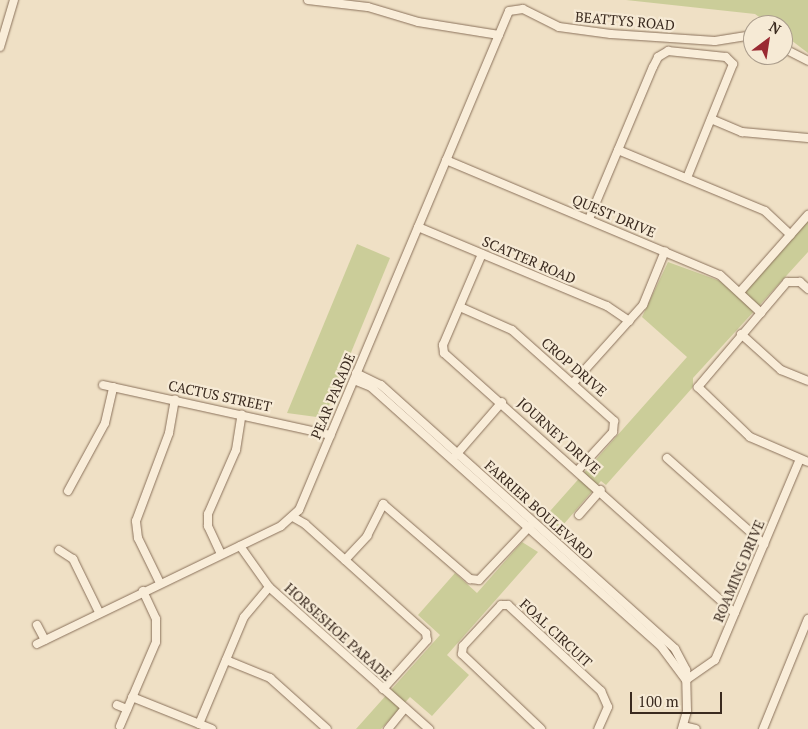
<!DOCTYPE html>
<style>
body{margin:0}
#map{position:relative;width:808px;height:729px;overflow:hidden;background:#efe0c5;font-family:"PT Serif",serif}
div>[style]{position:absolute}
.green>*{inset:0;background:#cbcd99}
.roads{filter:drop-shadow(0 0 1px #8a715b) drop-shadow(0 0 1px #8a715b)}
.minor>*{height:8px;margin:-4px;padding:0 4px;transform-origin:4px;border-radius:4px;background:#f9edd9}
span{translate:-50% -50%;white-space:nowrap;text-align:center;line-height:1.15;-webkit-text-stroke:4.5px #f6ead5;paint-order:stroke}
.street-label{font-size:14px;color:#3a2a1f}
.north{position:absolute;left:743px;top:15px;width:50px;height:50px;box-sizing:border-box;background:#f6ead5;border:1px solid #ab9d8c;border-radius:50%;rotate:31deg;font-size:14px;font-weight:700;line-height:20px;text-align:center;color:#3a2a1f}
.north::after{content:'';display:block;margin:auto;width:18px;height:22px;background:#9a2a32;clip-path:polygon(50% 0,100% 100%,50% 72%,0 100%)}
.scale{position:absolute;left:630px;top:692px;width:92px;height:22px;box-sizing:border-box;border:2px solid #3a2a1f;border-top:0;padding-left:6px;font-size:15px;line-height:18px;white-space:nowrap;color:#3a2a1f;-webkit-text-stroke:4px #f6ead5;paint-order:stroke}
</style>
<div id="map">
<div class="green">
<i style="clip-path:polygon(626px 0,808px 0,808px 53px,783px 34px,783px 25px,770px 25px,755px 14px)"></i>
<i style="clip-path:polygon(808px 215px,808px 252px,693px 378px,693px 387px,606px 485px,601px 481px,557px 532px,543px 519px,687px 357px,642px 317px,668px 262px,720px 281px,737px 295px)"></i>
<i style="clip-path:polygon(357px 244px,390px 258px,324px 418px,287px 413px)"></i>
<i style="clip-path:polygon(522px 542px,538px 552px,447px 655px,469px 675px,432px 716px,410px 697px,381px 729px,356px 729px,440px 635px,418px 615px,455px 573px,477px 593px)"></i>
</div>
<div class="roads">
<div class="minor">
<i style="left:308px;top:0;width:60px;rotate:6.7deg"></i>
<i style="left:368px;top:7px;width:52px;rotate:16.7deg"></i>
<i style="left:418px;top:22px;width:82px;rotate:9.1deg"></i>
<i style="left:0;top:47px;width:49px;rotate:-73.4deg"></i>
<i style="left:783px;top:48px;width:28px;rotate:27deg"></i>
<i style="left:711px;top:119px;width:34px;rotate:23deg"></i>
<i style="left:742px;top:132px;width:66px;rotate:5.2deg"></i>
<i style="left:618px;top:150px;width:159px;rotate:22.5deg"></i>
<i style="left:765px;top:211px;width:35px;rotate:43deg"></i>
<i style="left:446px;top:160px;width:297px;rotate:22.8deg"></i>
<i style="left:720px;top:275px;width:56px;rotate:42.8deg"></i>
<i style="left:589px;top:219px;width:165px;rotate:-67.2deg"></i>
<i style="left:653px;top:67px;width:11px;rotate:-63deg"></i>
<i style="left:658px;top:57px;width:12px;rotate:-31deg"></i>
<i style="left:668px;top:51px;width:58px;rotate:5.9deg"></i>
<i style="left:726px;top:57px;width:10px;rotate:45deg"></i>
<i style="left:733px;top:64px;width:123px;rotate:112deg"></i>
<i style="left:418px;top:227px;width:205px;rotate:22.7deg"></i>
<i style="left:607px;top:306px;width:27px;rotate:34deg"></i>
<i style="left:482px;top:254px;width:99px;rotate:113.2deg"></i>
<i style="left:443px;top:345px;width:8px;rotate:83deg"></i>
<i style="left:444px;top:353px;width:390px;rotate:41.8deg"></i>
<i style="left:808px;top:289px;width:11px;rotate:-139deg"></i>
<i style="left:800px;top:282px;width:13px;rotate:180deg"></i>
<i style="left:787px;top:282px;width:138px;rotate:130.3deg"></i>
<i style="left:698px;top:387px;width:72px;rotate:43.9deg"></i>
<i style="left:750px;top:437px;width:63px;rotate:23.3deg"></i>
<i style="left:740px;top:292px;width:103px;rotate:-48.6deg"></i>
<i style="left:460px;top:307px;width:57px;rotate:23.9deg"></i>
<i style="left:512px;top:330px;width:137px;rotate:41.7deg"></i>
<i style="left:614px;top:421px;width:11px;rotate:95deg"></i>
<i style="left:613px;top:432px;width:52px;rotate:132.6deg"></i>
<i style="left:741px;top:334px;width:54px;rotate:42deg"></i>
<i style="left:781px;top:370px;width:29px;rotate:22deg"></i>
<i style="left:356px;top:373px;width:28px;rotate:26deg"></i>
<i style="left:381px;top:385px;width:395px;rotate:41.9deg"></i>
<i style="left:675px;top:649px;width:24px;rotate:62deg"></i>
<i style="left:686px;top:670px;width:41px;rotate:88.6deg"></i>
<i style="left:687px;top:711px;width:19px;rotate:106deg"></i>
<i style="left:354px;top:380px;width:18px;rotate:22deg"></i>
<i style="left:371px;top:387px;width:387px;rotate:41.8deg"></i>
<i style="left:660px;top:645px;width:44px;rotate:53.4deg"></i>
<i style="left:573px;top:383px;width:105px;rotate:-48.1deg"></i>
<i style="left:643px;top:305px;width:58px;rotate:-67.8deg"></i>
<i style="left:103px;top:385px;width:233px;rotate:12.4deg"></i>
<i style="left:456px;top:455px;width:70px;rotate:-49deg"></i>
<i style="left:667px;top:458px;width:130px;rotate:41.6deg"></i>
<i style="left:68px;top:491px;width:77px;rotate:-61.4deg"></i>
<i style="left:105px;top:423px;width:37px;rotate:-77deg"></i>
<i style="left:579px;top:515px;width:33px;rotate:-49deg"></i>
<i style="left:293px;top:517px;width:14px;rotate:30deg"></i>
<i style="left:305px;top:524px;width:163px;rotate:42deg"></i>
<i style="left:426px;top:633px;width:7px;rotate:82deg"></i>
<i style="left:427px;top:640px;width:66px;rotate:131.9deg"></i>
<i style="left:240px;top:546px;width:50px;rotate:54.7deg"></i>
<i style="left:269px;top:587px;width:214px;rotate:41.6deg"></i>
<i style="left:59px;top:550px;width:17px;rotate:33deg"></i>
<i style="left:73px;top:559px;width:59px;rotate:63.9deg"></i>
<i style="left:221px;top:554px;width:31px;rotate:-115deg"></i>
<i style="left:208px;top:526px;width:12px;rotate:-90deg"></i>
<i style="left:208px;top:514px;width:70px;rotate:-66.4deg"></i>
<i style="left:236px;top:450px;width:36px;rotate:-81deg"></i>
<i style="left:345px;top:560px;width:33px;rotate:-47deg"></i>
<i style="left:367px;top:536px;width:36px;rotate:-63deg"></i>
<i style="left:383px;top:504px;width:115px;rotate:40.8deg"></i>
<i style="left:470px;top:579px;width:9px;rotate:6deg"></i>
<i style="left:479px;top:580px;width:74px;rotate:-46.6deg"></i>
<i style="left:160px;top:583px;width:50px;rotate:-116.1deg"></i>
<i style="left:138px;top:538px;width:17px;rotate:-97deg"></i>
<i style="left:136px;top:521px;width:94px;rotate:-69.4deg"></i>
<i style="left:169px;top:433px;width:34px;rotate:-80deg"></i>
<i style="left:37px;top:625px;width:17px;rotate:62deg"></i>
<i style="left:37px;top:644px;width:271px;rotate:-25.8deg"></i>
<i style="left:281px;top:526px;width:24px;rotate:-42deg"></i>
<i style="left:299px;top:510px;width:541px;rotate:-67.18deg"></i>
<i style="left:509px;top:11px;width:14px;rotate:-8deg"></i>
<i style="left:523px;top:9px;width:40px;rotate:26.6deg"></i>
<i style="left:559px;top:27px;width:52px;rotate:7.7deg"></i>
<i style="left:611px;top:34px;width:104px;rotate:3.9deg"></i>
<i style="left:715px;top:41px;width:38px;rotate:-9deg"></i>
<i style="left:226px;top:660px;width:48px;rotate:22.2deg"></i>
<i style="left:270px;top:678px;width:76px;rotate:41.8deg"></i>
<i style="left:686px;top:680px;width:35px;rotate:-35deg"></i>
<i style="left:715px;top:660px;width:218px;rotate:-67.1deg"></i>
<i style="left:132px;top:697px;width:86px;rotate:21.8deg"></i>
<i style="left:117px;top:705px;width:11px;rotate:22deg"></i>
<i style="left:199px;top:724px;width:116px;rotate:-67.2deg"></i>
<i style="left:244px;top:617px;width:39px;rotate:-50deg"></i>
<i style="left:120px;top:726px;width:91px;rotate:-66.8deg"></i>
<i style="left:156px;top:642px;width:23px;rotate:-90deg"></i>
<i style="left:156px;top:619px;width:31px;rotate:-115deg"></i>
<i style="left:683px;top:726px;width:13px;rotate:13deg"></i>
<i style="left:388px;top:729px;width:27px;rotate:-51deg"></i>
<i style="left:541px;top:729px;width:109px;rotate:-136.5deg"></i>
<i style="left:462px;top:654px;width:8px;rotate:-83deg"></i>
<i style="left:463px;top:646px;width:56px;rotate:-47.2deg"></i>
<i style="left:501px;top:605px;width:7px"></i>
<i style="left:508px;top:605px;width:127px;rotate:42.8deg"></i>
<i style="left:601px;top:691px;width:17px;rotate:66deg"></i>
<i style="left:608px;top:707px;width:24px;rotate:114deg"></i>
<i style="left:763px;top:729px;width:119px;rotate:-67.8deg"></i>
</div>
</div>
<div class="street-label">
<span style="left:625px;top:21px;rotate:5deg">BEATTYS ROAD</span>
<span style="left:614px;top:216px;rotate:23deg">QUEST DRIVE</span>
<span style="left:529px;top:260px;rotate:23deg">SCATTER ROAD</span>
<span style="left:574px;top:367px;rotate:41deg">CROP DRIVE</span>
<span style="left:220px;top:396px;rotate:12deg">CACTUS STREET</span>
<span style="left:333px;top:396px;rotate:-67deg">PEAR PARADE</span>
<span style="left:559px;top:436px;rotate:42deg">JOURNEY DRIVE</span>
<span style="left:539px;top:510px;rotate:42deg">FARRIER BOULEVARD</span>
<span style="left:739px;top:571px;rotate:-67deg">ROAMING DRIVE</span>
<span style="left:338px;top:632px;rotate:42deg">HORSESHOE PARADE</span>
<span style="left:556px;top:633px;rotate:43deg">FOAL CIRCUIT</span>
</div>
<div class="north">N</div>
<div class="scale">100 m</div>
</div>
